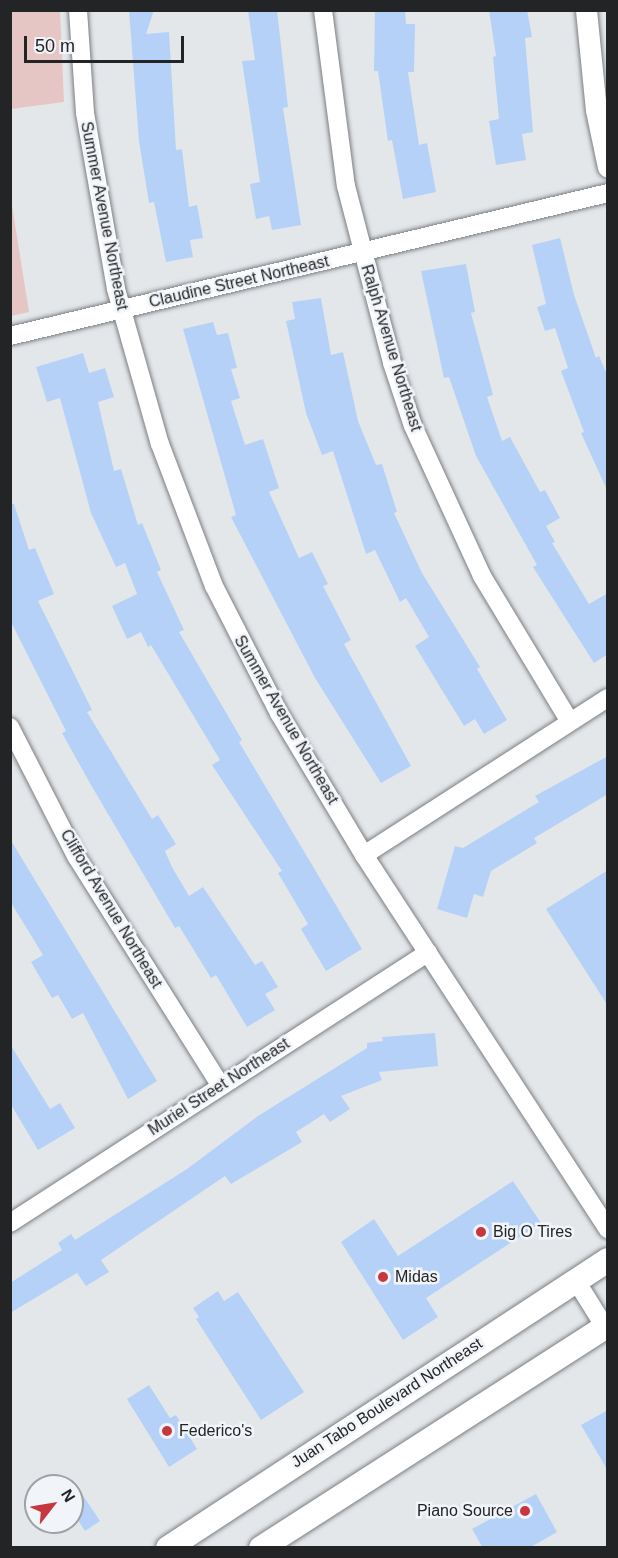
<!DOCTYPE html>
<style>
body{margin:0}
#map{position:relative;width:618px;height:1558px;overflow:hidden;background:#e4e7ea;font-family:Helvetica,sans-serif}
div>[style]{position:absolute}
.green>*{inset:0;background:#e6c6c4}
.building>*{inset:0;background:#b5d1f7}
.roads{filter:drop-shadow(0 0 2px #7c7f82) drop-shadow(0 0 2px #7c7f82)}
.minor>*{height:18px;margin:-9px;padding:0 9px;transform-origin:9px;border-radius:9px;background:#fff}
.tertiary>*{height:21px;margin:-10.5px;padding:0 10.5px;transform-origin:10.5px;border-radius:10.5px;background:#fff}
.secondary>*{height:24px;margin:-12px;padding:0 12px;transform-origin:12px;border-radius:12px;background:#fff}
.dots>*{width:16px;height:16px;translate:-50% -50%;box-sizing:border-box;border:3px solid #f1f4f8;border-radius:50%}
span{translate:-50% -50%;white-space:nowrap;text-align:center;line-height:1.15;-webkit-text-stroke:5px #f1f4f8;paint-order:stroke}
.street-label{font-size:16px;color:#232426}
.poi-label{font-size:16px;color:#232426}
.left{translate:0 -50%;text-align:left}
.right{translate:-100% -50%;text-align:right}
.frame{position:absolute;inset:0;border:12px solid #232426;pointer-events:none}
.north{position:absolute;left:24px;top:1474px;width:60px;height:60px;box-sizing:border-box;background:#f1f4f8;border:2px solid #9fa1a4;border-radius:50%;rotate:59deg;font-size:16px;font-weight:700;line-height:24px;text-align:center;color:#232426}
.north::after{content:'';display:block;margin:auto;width:21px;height:27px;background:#c73740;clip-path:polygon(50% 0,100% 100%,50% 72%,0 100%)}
.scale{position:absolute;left:24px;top:36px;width:160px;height:27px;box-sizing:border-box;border:3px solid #232426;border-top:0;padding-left:8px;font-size:18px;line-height:21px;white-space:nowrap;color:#232426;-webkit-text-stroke:4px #f1f4f8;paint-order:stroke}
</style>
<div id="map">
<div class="green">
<i style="clip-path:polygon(10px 11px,60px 11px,64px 102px,11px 109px)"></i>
<i style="clip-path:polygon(11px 199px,29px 312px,11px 316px,10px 316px)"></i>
</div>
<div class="building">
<i style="clip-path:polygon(129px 10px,154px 10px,146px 34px,169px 32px,176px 150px,182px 149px,189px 207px,197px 205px,203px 238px,190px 240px,193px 257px,166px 262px,154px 202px,149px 203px,139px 141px)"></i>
<i style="clip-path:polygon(248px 10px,277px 10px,288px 107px,283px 108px,301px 225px,272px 230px,269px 216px,256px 219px,250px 184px,260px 182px,242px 61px,255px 60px)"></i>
<i style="clip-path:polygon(375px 10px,405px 10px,406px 24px,415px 24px,414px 72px,408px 72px,419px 145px,427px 143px,436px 192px,403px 199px,392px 140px,388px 141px,378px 71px,374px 71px)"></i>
<i style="clip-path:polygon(489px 10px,527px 10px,532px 37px,525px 38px,533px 132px,522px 134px,526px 160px,496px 165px,489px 121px,499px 119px,493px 57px,496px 56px)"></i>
<i style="clip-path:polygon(560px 238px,574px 295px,596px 358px,599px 356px,608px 377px,608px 492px,581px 433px,584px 432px,561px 371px,568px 368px,555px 328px,545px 331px,537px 307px,546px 304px,532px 245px)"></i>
<i style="clip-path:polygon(466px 264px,475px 312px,471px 313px,493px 395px,487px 397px,502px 441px,510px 437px,540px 492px,545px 490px,560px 518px,546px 526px,555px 542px,552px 543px,589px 604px,608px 593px,608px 654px,594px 663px,533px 567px,537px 565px,476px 456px,449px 377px,444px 378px,421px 271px)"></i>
<i style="clip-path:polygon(321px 298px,331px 355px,343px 352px,358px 421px,376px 465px,382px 464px,397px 512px,394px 513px,422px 573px,480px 667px,477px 669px,507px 720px,484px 734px,475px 719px,464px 726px,415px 646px,429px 637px,406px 598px,400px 602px,375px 550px,366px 554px,333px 451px,322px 455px,306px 413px,286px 321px,295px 319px,292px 302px)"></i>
<i style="clip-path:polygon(213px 322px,217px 335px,228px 333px,237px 368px,231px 369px,240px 398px,231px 401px,245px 445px,263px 439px,279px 488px,269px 492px,299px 558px,312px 552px,328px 584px,323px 586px,351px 640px,344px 644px,411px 766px,381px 783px,315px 678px,231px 517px,236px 515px,183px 329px)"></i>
<i style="clip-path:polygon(83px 353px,89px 373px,105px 368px,114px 397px,98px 402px,114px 471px,121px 469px,138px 525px,142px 523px,161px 570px,157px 572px,184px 630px,179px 632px,242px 740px,239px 742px,362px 949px,326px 971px,301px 929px,308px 924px,278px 873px,282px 871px,212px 765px,220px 760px,151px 645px,148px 647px,141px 632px,127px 639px,112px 606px,137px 594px,125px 563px,116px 567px,91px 513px,60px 398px,47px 402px,36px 367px)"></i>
<i style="clip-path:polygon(10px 504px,14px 504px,29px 550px,35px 548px,54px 594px,38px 601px,92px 710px,87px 712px,152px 819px,158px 815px,176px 844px,165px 851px,172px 867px,189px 896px,203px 887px,255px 965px,262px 961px,278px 987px,265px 994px,275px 1010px,247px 1027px,216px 975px,211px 978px,179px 926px,175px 928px,91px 785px,62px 733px,66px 731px,10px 620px)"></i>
<i style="clip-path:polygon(608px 756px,608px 794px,534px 838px,537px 843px,491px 871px,483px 897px,474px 894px,467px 918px,437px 909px,455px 846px,463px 848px,539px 802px,535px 796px)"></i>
<i style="clip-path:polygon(10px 839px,157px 1081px,128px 1099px,83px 1013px,72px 1019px,58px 995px,52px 998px,31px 962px,43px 955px,10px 901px)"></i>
<i style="clip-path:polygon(608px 870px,608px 1006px,546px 909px)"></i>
<i style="clip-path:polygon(435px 1033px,438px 1066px,379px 1072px,382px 1080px,341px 1096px,350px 1109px,330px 1122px,324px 1114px,296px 1132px,302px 1142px,231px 1184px,225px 1176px,101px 1260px,109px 1272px,86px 1286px,77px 1273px,10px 1313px,10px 1283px,62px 1250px,58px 1243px,71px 1234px,75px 1240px,187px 1169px,258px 1116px,367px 1048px,367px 1043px,383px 1041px,382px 1037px)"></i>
<i style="clip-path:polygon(10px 1044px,50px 1109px,60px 1103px,75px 1128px,38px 1150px,10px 1103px)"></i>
<i style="clip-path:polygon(513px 1181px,541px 1223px,426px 1298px,438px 1317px,403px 1340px,341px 1242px,374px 1219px,398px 1256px)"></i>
<i style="clip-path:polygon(218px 1291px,224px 1301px,238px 1292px,304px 1392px,261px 1420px,196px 1319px,199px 1317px,193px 1308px)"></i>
<i style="clip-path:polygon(149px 1385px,170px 1418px,176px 1415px,197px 1449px,169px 1467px,127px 1399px)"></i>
<i style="clip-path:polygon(608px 1410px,608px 1471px,581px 1425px)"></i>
<i style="clip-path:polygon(72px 1479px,100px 1521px,85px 1531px,72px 1511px)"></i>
<i style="clip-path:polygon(536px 1494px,557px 1532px,529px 1548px,483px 1548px,472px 1529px)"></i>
</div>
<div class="roads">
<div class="minor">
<i style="left:78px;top:10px;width:103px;rotate:86.1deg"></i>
<i style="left:85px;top:113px;width:179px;rotate:80deg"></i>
<i style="left:116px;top:289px;width:161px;rotate:74.2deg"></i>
<i style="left:160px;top:444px;width:152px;rotate:69.2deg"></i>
<i style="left:214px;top:586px;width:143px;rotate:62.9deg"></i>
<i style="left:279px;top:713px;width:165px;rotate:59.1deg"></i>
<i style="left:364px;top:855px;width:447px;rotate:56.9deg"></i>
<i style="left:323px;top:10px;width:177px;rotate:82.6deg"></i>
<i style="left:346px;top:186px;width:183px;rotate:75.4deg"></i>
<i style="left:392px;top:363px;width:66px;rotate:71.6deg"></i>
<i style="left:413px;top:426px;width:165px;rotate:65.3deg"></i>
<i style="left:482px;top:576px;width:170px;rotate:58.9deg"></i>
<i style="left:10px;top:336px;width:615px;rotate:-13.45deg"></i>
<i style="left:10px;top:727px;width:145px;rotate:62.9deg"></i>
<i style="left:76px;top:856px;width:272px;rotate:57.8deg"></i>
<i style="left:364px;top:855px;width:290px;rotate:-32.8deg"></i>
<i style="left:10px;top:1223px;width:498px;rotate:-32.9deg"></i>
<i style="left:575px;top:1279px;width:62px;rotate:58.1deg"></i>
</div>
<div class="tertiary">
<i style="left:586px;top:10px;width:100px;rotate:84.3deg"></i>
<i style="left:596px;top:110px;width:58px;rotate:78.1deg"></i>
</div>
<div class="secondary">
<i style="left:168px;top:1548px;width:526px;rotate:-33.21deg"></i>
<i style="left:261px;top:1548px;width:412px;rotate:-32.7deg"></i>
</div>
</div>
<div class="dots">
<i style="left:481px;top:1232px;background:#c73740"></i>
<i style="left:383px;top:1277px;background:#c73740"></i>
<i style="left:167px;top:1431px;background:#c73740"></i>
<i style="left:525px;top:1511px;background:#c73740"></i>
</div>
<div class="street-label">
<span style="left:104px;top:216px;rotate:79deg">Summer Avenue Northeast</span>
<span style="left:239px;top:282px;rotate:-13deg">Claudine Street Northeast</span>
<span style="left:391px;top:348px;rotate:73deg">Ralph Avenue Northeast</span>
<span style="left:286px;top:720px;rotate:60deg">Summer Avenue Northeast</span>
<span style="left:111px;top:909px;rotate:59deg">Clifford Avenue Northeast</span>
<span style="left:219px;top:1087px;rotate:-33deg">Muriel Street Northeast</span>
<span style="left:387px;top:1403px;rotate:-33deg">Juan Tabo Boulevard Northeast</span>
</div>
<div class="poi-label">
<span class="left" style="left:493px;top:1232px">Big O Tires</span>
<span class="left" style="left:395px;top:1277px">Midas</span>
<span class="left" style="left:179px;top:1431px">Federico's</span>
<span class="right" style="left:513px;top:1511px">Piano Source</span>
</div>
<div class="frame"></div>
<div class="north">N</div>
<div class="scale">50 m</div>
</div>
